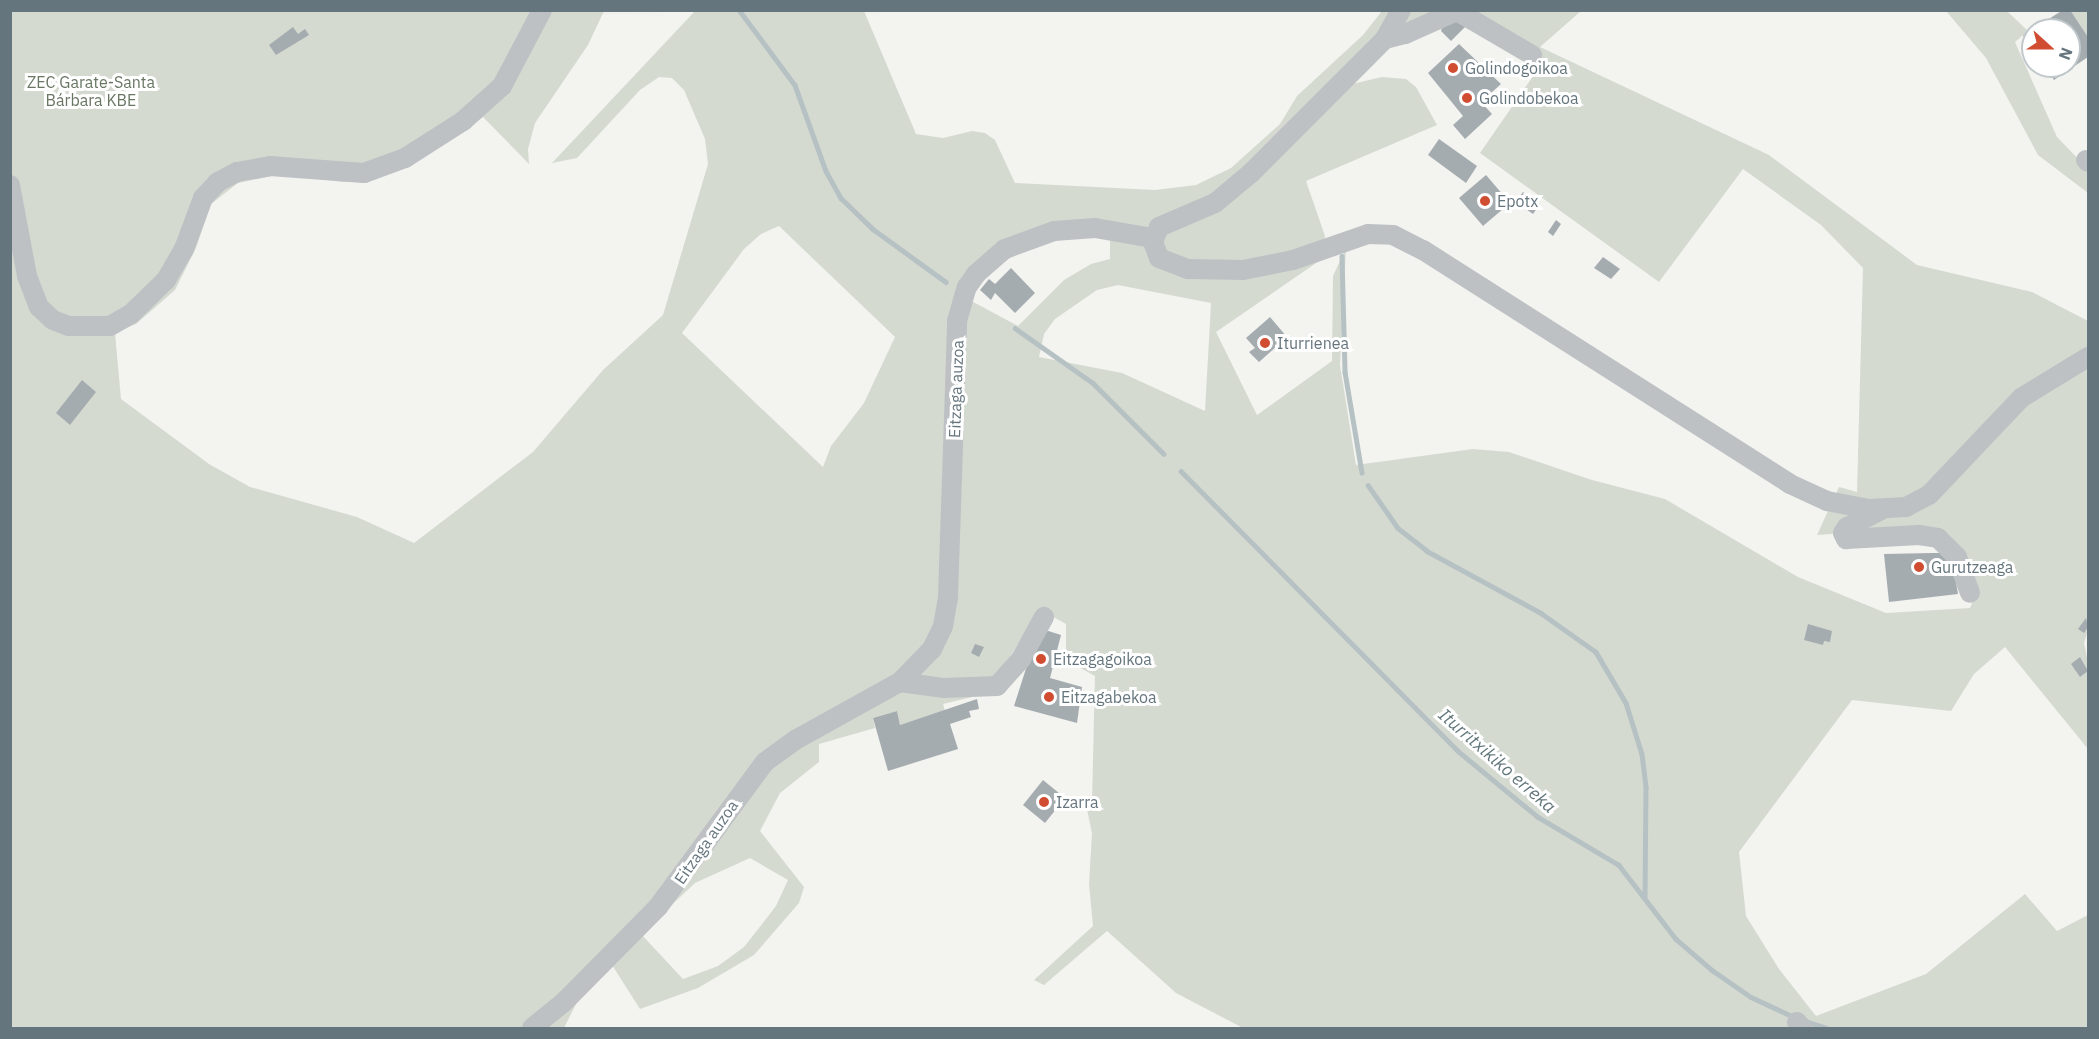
<!DOCTYPE html>
<meta charset="utf-8">
<style>
body{margin:0}
#map{position:relative;width:2099px;height:1039px;overflow:hidden;background:#f3f3f0;font-family:"IBM Plex Sans",sans-serif}
div>[style]{position:absolute}
.green>*{inset:0;background:#d5dad1}
.stream>*{height:4.5px;margin:-2.25px;padding:0 2.25px;transform-origin:2.25px;border-radius:2.25px;background:#b6c1c4}
.building>*{inset:0;background:#a5acb0}
.minor>*{height:20px;margin:-10px;padding:0 10px;transform-origin:10px;border-radius:10px;background:#bdc1c4}
.dots>*{width:16px;height:16px;translate:-50% -50%;box-sizing:border-box;border:3px solid #fff;border-radius:50%}
span{translate:-50% -50%;white-space:nowrap;text-align:center;line-height:1.15;-webkit-text-stroke:6px #fff;paint-order:stroke}
.poi-label{font-size:16px;color:#65757e}
.left{translate:0 -50%;text-align:left}
.park-label{font-size:16px;color:#687663}
.street-label{font-size:16px;color:#65757e}
.water-label{font-size:18px;color:#61767b;font-style:italic}
.frame{position:absolute;inset:0;border:12px solid #65757e;pointer-events:none}
.north{position:absolute;left:2021px;top:18px;width:60px;height:60px;box-sizing:border-box;background:#fff;border:2px solid #c1c8cb;border-radius:50%;rotate:111deg;font-size:16px;font-weight:700;line-height:24px;text-align:center;color:#65757e}
.north::after{content:'';display:block;margin:auto;width:21px;height:27px;background:#d14d32;clip-path:polygon(50% 0,100% 100%,50% 72%,0 100%)}
</style>
<div id="map">
<div class="green">
<i style="clip-path:polygon(evenodd,10px 11px,604px 11px,588px 45px,535px 123px,528px 149px,529px 164px,483px 117px,453px 139px,366px 181px,343px 182px,281px 174px,238px 183px,211px 204px,196px 248px,175px 290px,136px 324px,115px 333px,121px 399px,209px 464px,250px 487px,357px 517px,414px 543px,533px 452px,603px 370px,663px 315px,708px 164px,705px 139px,684px 90px,672px 78px,659px 77px,640px 90px,577px 158px,552px 163px,695px 11px,864px 11px,916px 134px,943px 138px,972px 131px,985px 133px,995px 140px,1015px 183px,1155px 190px,1196px 185px,1231px 168px,1280px 124px,1297px 96px,1363px 35px,1382px 11px,1581px 11px,1540px 47px,1769px 155px,1917px 265px,2032px 292px,2088px 321px,2088px 630px,2084px 643px,2088px 662px,2088px 749px,2005px 647px,1974px 674px,1951px 711px,1852px 700px,1739px 852px,1746px 916px,1779px 969px,1816px 1016px,1926px 974px,2025px 894px,2057px 931px,2088px 915px,2088px 1028px,1243px 1028px,1176px 993px,1107px 931px,1044px 985px,1034px 980px,1093px 926px,1089px 884px,1092px 833px,1086px 805px,1092px 801px,1095px 676px,1066px 660px,1066px 624px,1039px 609px,999px 675px,972px 697px,943px 704px,945px 711px,900px 725px,897px 711px,873px 718px,875px 728px,819px 744px,819px 762px,780px 793px,760px 831px,804px 887px,799px 903px,754px 955px,698px 988px,640px 1009px,612px 965px,579px 998px,564px 1028px,11px 1028px,10px 11px,1459px 16px,1538px 69px,1480px 153px,1659px 282px,1743px 169px,1821px 225px,1863px 268px,1857px 492px,1839px 487px,1817px 535px,1933px 527px,1939px 530px,1976px 594px,1970px 608px,1886px 613px,1798px 577px,1665px 499px,1592px 480px,1509px 452px,1473px 449px,1356px 465px,1340px 365px,1346px 248px,1333px 276px,1332px 361px,1257px 415px,1216px 332px,1322px 259px,1325px 236px,1306px 181px,1437px 125px,1416px 87px,1406px 79px,1382px 77px,1352px 84px,1379px 53px,1459px 16px,10px 11px,779px 226px,895px 337px,864px 403px,831px 446px,823px 467px,682px 333px,744px 249px,761px 234px,779px 226px,10px 11px,1110px 230px,1110px 259px,1091px 264px,1064px 280px,1018px 326px,964px 297px,1028px 238px,1110px 230px,10px 11px,1118px 285px,1211px 303px,1205px 411px,1122px 373px,1039px 357px,1044px 334px,1055px 319px,1097px 290px,1118px 285px,10px 11px,750px 858px,788px 880px,776px 906px,744px 947px,718px 966px,683px 979px,641px 934px,695px 883px,750px 858px)"></i>
<i style="clip-path:polygon(1946px 11px,2007px 11px,2028px 31px,2015px 42px,2057px 137px,2086px 167px,2088px 162px,2088px 193px,2038px 155px,1986px 58px)"></i>
<i style="clip-path:polygon(2070px 11px,2088px 11px,2088px 37px)"></i>
</div>
<div class="stream">
<i style="left:740px;top:11px;width:92px;rotate:53.4deg"></i>
<i style="left:795px;top:85px;width:91px;rotate:70.2deg"></i>
<i style="left:826px;top:171px;width:31px;rotate:61deg"></i>
<i style="left:841px;top:198px;width:45px;rotate:44.1deg"></i>
<i style="left:873px;top:229px;width:90px;rotate:36deg"></i>
<i style="left:1342px;top:256px;width:116px;rotate:88.5deg"></i>
<i style="left:1345px;top:372px;width:102px;rotate:80.4deg"></i>
<i style="left:1015px;top:328px;width:95px;rotate:35.2deg"></i>
<i style="left:1093px;top:383px;width:100px;rotate:45deg"></i>
<i style="left:1181px;top:471px;width:394px;rotate:45.3deg"></i>
<i style="left:1458px;top:751px;width:104px;rotate:39.5deg"></i>
<i style="left:1538px;top:817px;width:94px;rotate:30.7deg"></i>
<i style="left:1619px;top:865px;width:93px;rotate:52.4deg"></i>
<i style="left:1676px;top:939px;width:48px;rotate:40.7deg"></i>
<i style="left:1712px;top:970px;width:47px;rotate:34.7deg"></i>
<i style="left:1751px;top:997px;width:47px;rotate:24.9deg"></i>
<i style="left:1368px;top:485px;width:52px;rotate:55.1deg"></i>
<i style="left:1398px;top:528px;width:37px;rotate:38deg"></i>
<i style="left:1427px;top:551px;width:130px;rotate:28.5deg"></i>
<i style="left:1541px;top:613px;width:67px;rotate:35.3deg"></i>
<i style="left:1596px;top:652px;width:59px;rotate:59.5deg"></i>
<i style="left:1626px;top:703px;width:53px;rotate:72.6deg"></i>
<i style="left:1642px;top:754px;width:33px;rotate:83deg"></i>
<i style="left:1646px;top:787px;width:110px;rotate:90.5deg"></i>
<i style="left:1805px;top:1021px;width:22px;rotate:18deg"></i>
</div>
<div class="building">
<i style="clip-path:polygon(2063px 10px,2070px 10px,2088px 37px,2088px 57px,2054px 80px,2044px 66px,2069px 66px,2069px 30px,2033px 30px,2033px 49px,2023px 35px)"></i>
<i style="clip-path:polygon(1457px 17px,1466px 26px,1451px 41px,1441px 31px,1443px 24px)"></i>
<i style="clip-path:polygon(293px 27px,298px 34px,305px 29px,309px 35px,276px 55px,269px 45px)"></i>
<i style="clip-path:polygon(1459px 44px,1501px 84px,1481px 102px,1492px 114px,1465px 139px,1453px 125px,1463px 116px,1428px 73px)"></i>
<i style="clip-path:polygon(1439px 139px,1477px 166px,1466px 183px,1428px 155px)"></i>
<i style="clip-path:polygon(1486px 175px,1510px 203px,1483px 226px,1459px 198px)"></i>
<i style="clip-path:polygon(1523px 192px,1540px 204px,1533px 214px,1516px 202px)"></i>
<i style="clip-path:polygon(1556px 220px,1561px 224px,1553px 236px,1548px 232px)"></i>
<i style="clip-path:polygon(1603px 257px,1620px 269px,1611px 279px,1594px 268px)"></i>
<i style="clip-path:polygon(1011px 268px,1035px 293px,1015px 313px,995px 293px,991px 300px,980px 290px,989px 279px,995px 284px)"></i>
<i style="clip-path:polygon(1270px 317px,1287px 337px,1259px 362px,1249px 352px,1255px 348px,1246px 338px)"></i>
<i style="clip-path:polygon(82px 380px,96px 392px,70px 425px,56px 413px)"></i>
<i style="clip-path:polygon(1933px 553px,1951px 553px,1958px 594px,1889px 602px,1884px 554px)"></i>
<i style="clip-path:polygon(2086px 618px,2088px 627px,2084px 633px,2078px 629px)"></i>
<i style="clip-path:polygon(1808px 624px,1832px 631px,1830px 642px,1824px 641px,1823px 645px,1804px 640px)"></i>
<i style="clip-path:polygon(1039px 628px,1061px 635px,1050px 678px,1082px 687px,1077px 723px,1014px 706px)"></i>
<i style="clip-path:polygon(975px 644px,984px 647px,979px 657px,971px 653px)"></i>
<i style="clip-path:polygon(2080px 657px,2088px 671px,2080px 677px,2071px 664px)"></i>
<i style="clip-path:polygon(977px 699px,979px 709px,969px 711px,971px 717px,950px 724px,958px 749px,888px 771px,873px 718px,897px 711px,900px 725px)"></i>
<i style="clip-path:polygon(1043px 780px,1065px 798px,1045px 823px,1023px 805px)"></i>
</div>
<div class="minor">
<i style="left:1401px;top:10px;width:33px;rotate:119deg"></i>
<i style="left:1385px;top:39px;width:190px;rotate:135deg"></i>
<i style="left:1251px;top:173px;width:47px;rotate:140.2deg"></i>
<i style="left:1215px;top:203px;width:61px;rotate:156.8deg"></i>
<i style="left:1159px;top:227px;width:16px;rotate:112deg"></i>
<i style="left:1153px;top:242px;width:17px;rotate:69deg"></i>
<i style="left:1159px;top:258px;width:31px;rotate:21deg"></i>
<i style="left:1188px;top:269px;width:55px;rotate:1deg"></i>
<i style="left:1243px;top:270px;width:51px;rotate:-11.3deg"></i>
<i style="left:1293px;top:260px;width:79px;rotate:-19.1deg"></i>
<i style="left:1368px;top:234px;width:25px;rotate:2deg"></i>
<i style="left:1393px;top:235px;width:34px;rotate:27deg"></i>
<i style="left:1423px;top:250px;width:435px;rotate:32.5deg"></i>
<i style="left:1790px;top:484px;width:41px;rotate:24.7deg"></i>
<i style="left:1827px;top:501px;width:43px;rotate:10.8deg"></i>
<i style="left:1869px;top:509px;width:37px;rotate:-3deg"></i>
<i style="left:1906px;top:507px;width:26px;rotate:-28deg"></i>
<i style="left:1929px;top:495px;width:134px;rotate:-46.5deg"></i>
<i style="left:2021px;top:398px;width:79px;rotate:-31.5deg"></i>
<i style="left:1385px;top:39px;width:21px;rotate:-14deg"></i>
<i style="left:1405px;top:34px;width:57px;rotate:-23.9deg"></i>
<i style="left:1457px;top:11px;width:87px;rotate:30.4deg"></i>
<i style="left:2086px;top:160px;width:3px;rotate:45deg"></i>
<i style="left:10px;top:185px;width:93px;rotate:79.4deg"></i>
<i style="left:27px;top:276px;width:33px;rotate:69deg"></i>
<i style="left:39px;top:307px;width:19px;rotate:43deg"></i>
<i style="left:53px;top:320px;width:17px;rotate:21deg"></i>
<i style="left:69px;top:326px;width:41px"></i>
<i style="left:110px;top:326px;width:24px;rotate:-30deg"></i>
<i style="left:131px;top:314px;width:49px;rotate:-44.2deg"></i>
<i style="left:166px;top:280px;width:36px;rotate:-60deg"></i>
<i style="left:184px;top:249px;width:54px;rotate:-69.6deg"></i>
<i style="left:203px;top:198px;width:22px;rotate:-47deg"></i>
<i style="left:218px;top:182px;width:21px;rotate:-28deg"></i>
<i style="left:237px;top:172px;width:34px;rotate:-10deg"></i>
<i style="left:270px;top:166px;width:94px;rotate:4.3deg"></i>
<i style="left:364px;top:173px;width:44px;rotate:-20.1deg"></i>
<i style="left:405px;top:158px;width:69px;rotate:-32.5deg"></i>
<i style="left:463px;top:121px;width:52px;rotate:-41.9deg"></i>
<i style="left:502px;top:86px;width:86px;rotate:-62.2deg"></i>
<i style="left:1881px;top:510px;width:38px;rotate:153deg"></i>
<i style="left:1847px;top:527px;width:7px;rotate:124deg"></i>
<i style="left:1843px;top:533px;width:7px;rotate:63deg"></i>
<i style="left:1846px;top:539px;width:73px;rotate:-3.1deg"></i>
<i style="left:1919px;top:535px;width:19px;rotate:9deg"></i>
<i style="left:1938px;top:538px;width:27px;rotate:45deg"></i>
<i style="left:1957px;top:557px;width:38px;rotate:70deg"></i>
<i style="left:900px;top:682px;width:43px;rotate:7.9deg"></i>
<i style="left:943px;top:688px;width:54px;rotate:-2.1deg"></i>
<i style="left:997px;top:686px;width:36px;rotate:-48deg"></i>
<i style="left:1021px;top:659px;width:48px;rotate:-61.3deg"></i>
<i style="left:1797px;top:1022px;width:8px;rotate:50deg"></i>
<i style="left:532px;top:1028px;width:40px;rotate:-39deg"></i>
<i style="left:563px;top:1003px;width:135px;rotate:-45.3deg"></i>
<i style="left:658px;top:907px;width:180px;rotate:-53.6deg"></i>
<i style="left:765px;top:762px;width:39px;rotate:-36deg"></i>
<i style="left:797px;top:739px;width:118px;rotate:-29deg"></i>
<i style="left:900px;top:682px;width:46px;rotate:-45.9deg"></i>
<i style="left:932px;top:649px;width:25px;rotate:-64deg"></i>
<i style="left:943px;top:626px;width:28px;rotate:-80deg"></i>
<i style="left:948px;top:598px;width:277px;rotate:-88.1deg"></i>
<i style="left:957px;top:321px;width:35px;rotate:-74deg"></i>
<i style="left:967px;top:287px;width:16px;rotate:-55deg"></i>
<i style="left:976px;top:274px;width:38px;rotate:-41deg"></i>
<i style="left:1005px;top:249px;width:52px;rotate:-20.2deg"></i>
<i style="left:1054px;top:231px;width:41px;rotate:-4.2deg"></i>
<i style="left:1095px;top:228px;width:59px;rotate:9.8deg"></i>
</div>
<div class="dots">
<i style="left:1453px;top:68px;background:#d14d32"></i>
<i style="left:1467px;top:98px;background:#d14d32"></i>
<i style="left:1485px;top:201px;background:#d14d32"></i>
<i style="left:1265px;top:343px;background:#d14d32"></i>
<i style="left:1919px;top:567px;background:#d14d32"></i>
<i style="left:1041px;top:659px;background:#d14d32"></i>
<i style="left:1049px;top:697px;background:#d14d32"></i>
<i style="left:1044px;top:802px;background:#d14d32"></i>
</div>
<div class="poi-label">
<span class="left" style="left:1465px;top:68px">Golindogoikoa</span>
<span class="left" style="left:1479px;top:98px">Golindobekoa</span>
<span class="left" style="left:1497px;top:201px">Epotx</span>
<span class="left" style="left:1277px;top:343px">Iturrienea</span>
<span class="left" style="left:1931px;top:567px">Gurutzeaga</span>
<span class="left" style="left:1053px;top:659px">Eitzagagoikoa</span>
<span class="left" style="left:1061px;top:697px">Eitzagabekoa</span>
<span class="left" style="left:1056px;top:802px">Izarra</span>
</div>
<div class="park-label">
<span style="left:91px;top:91px">ZEC Garate-Santa<br>Bárbara KBE</span>
</div>
<div class="street-label">
<span style="left:956px;top:389px;rotate:-88deg">Eitzaga auzoa</span>
<span style="left:706px;top:842px;rotate:-55deg">Eitzaga auzoa</span>
</div>
<div class="water-label">
<span style="left:1497px;top:761px;rotate:41deg">Iturritxikiko erreka</span>
</div>
<div class="frame"></div>
<div class="north">N</div>
</div>
